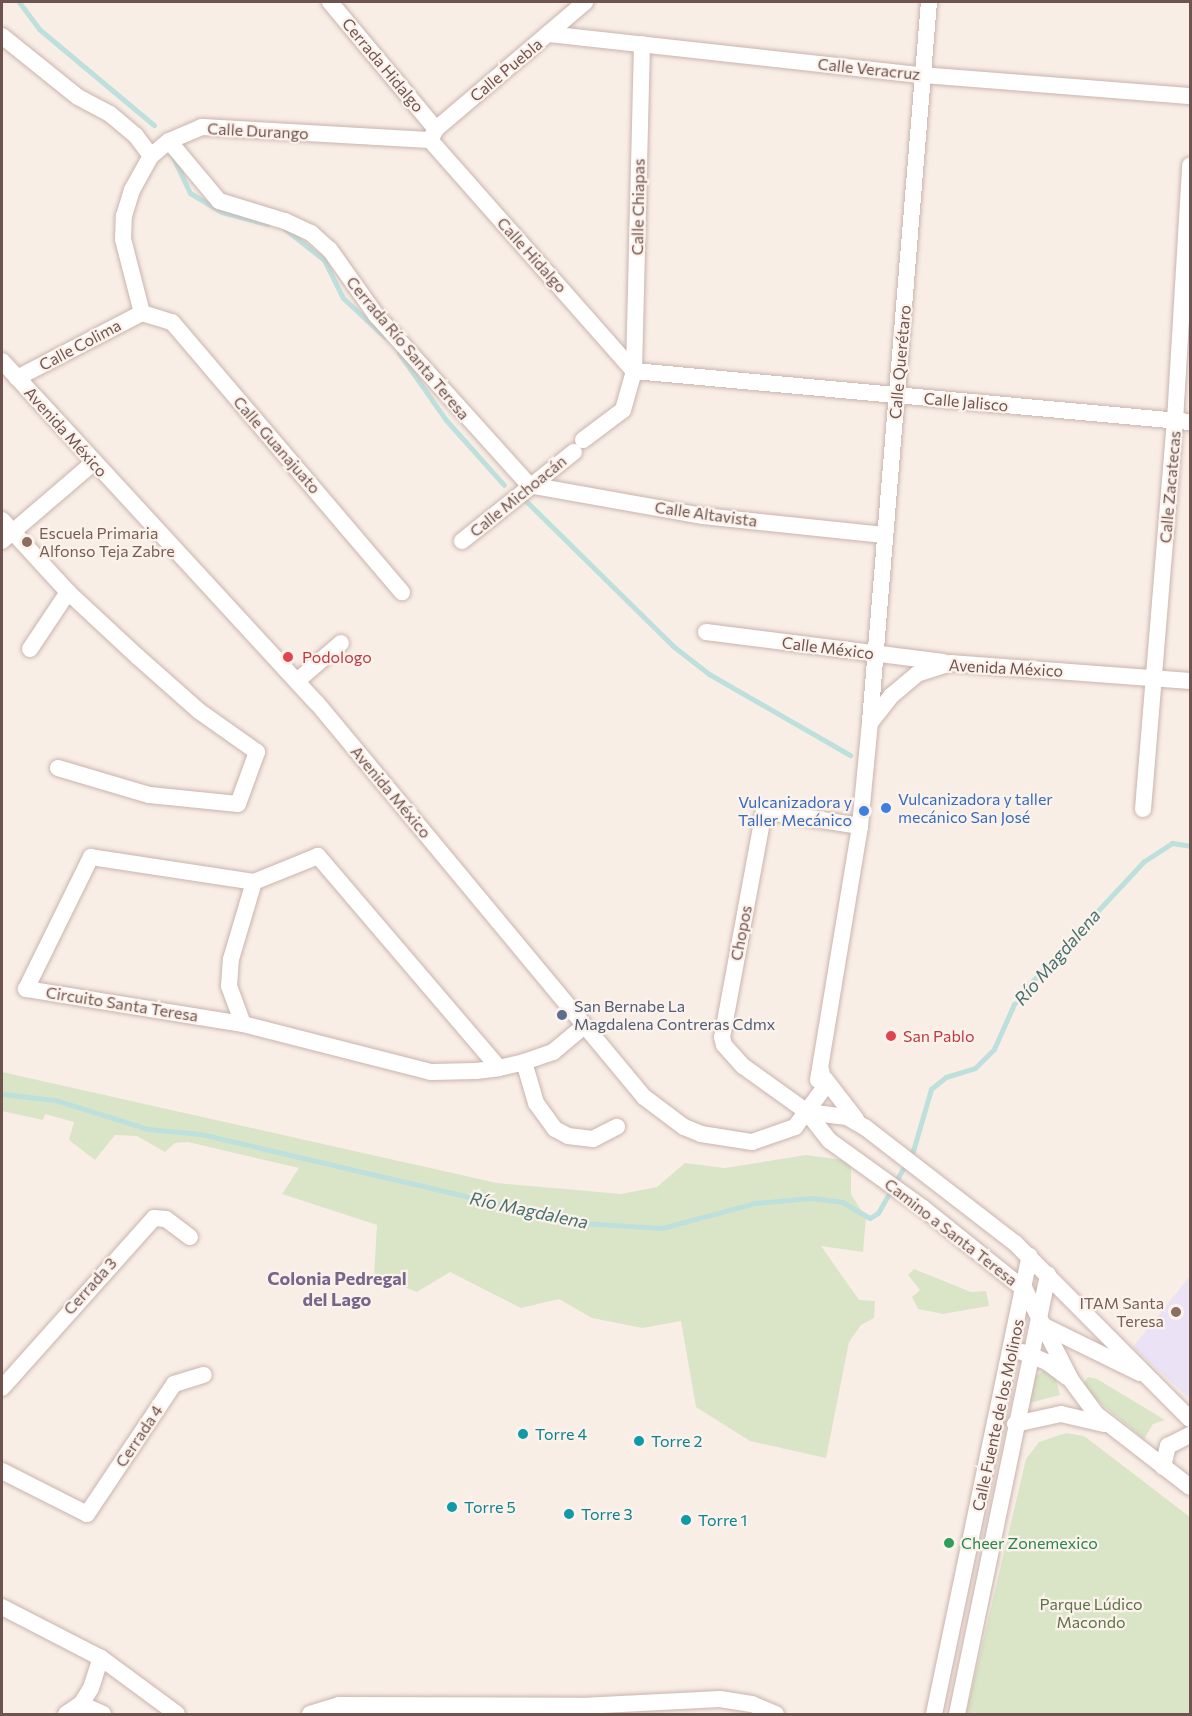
<!DOCTYPE html>
<meta charset="utf-8">
<style>
body{margin:0}
#map{position:relative;width:1192px;height:1716px;overflow:hidden;background:#f9eee6;font-family:Commissioner,sans-serif}
div>[style]{position:absolute}
.education>*{inset:0;background:#ebe3f5}
.green>*{inset:0;background:#dae5c7}
.stream>*{height:5px;margin:-2.5px;padding:0 2.5px;transform-origin:2.5px;border-radius:2.5px;background:#bee0dd}
.roads{filter:drop-shadow(0 0 2px #c9b4ae) drop-shadow(0 0 2px #c9b4ae)}
.minor>*{height:16px;margin:-8px;padding:0 8px;transform-origin:8px;border-radius:8px;background:#fff}
.dots>*{width:16px;height:16px;translate:-50% -50%;box-sizing:border-box;border:3px solid #fcf2ec;border-radius:50%}
span{translate:-50% -50%;white-space:nowrap;text-align:center;line-height:1.15;-webkit-text-stroke:4.5px #fcf2ec;paint-order:stroke}
.street-label{font-size:16px;color:#6f534f}
.education-label{font-size:16px;color:#785e54}
.left{translate:0 -50%;text-align:left}
.right{translate:-100% -50%;text-align:right}
.health-label{font-size:16px;color:#be3a42}
.shop-label{font-size:16px;color:#366cbe}
.service-label{font-size:16px;color:#4e5e75}
.culture-label{font-size:16px;color:#0d838f}
.leisure-label{font-size:16px;color:#27864d}
.park-label{font-size:16px;color:#5e7348}
.water-label{font-size:18px;color:#457270;font-style:italic}
.neighbourhood-label{font-size:18px;color:#77668b;font-weight:700}
.frame{position:absolute;inset:0;border:3px solid #6f534f;pointer-events:none}
</style>
<div id="map">
<div class="education">
<i style="clip-path:polygon(1190px 1276px,1190px 1399px,1133px 1347px)"></i>
</div>
<div class="green">
<i style="clip-path:polygon(2px 1072px,497px 1183px,621px 1194px,657px 1187px,685px 1163px,725px 1168px,806px 1155px,851px 1161px,851px 1194px,866px 1218px,863px 1252px,821px 1246px,859px 1300px,875px 1301px,874px 1318px,861px 1325px,849px 1342px,826px 1458px,750px 1441px,696px 1407px,681px 1321px,642px 1328px,592px 1318px,559px 1299px,521px 1308px,450px 1272px,417px 1292px,374px 1276px,377px 1225px,282px 1194px,299px 1168px,188px 1142px,175px 1143px,165px 1152px,137px 1136px,115px 1135px,95px 1160px,69px 1140px,74px 1122px,45px 1114px,43px 1120px,2px 1111px)"></i>
<i style="clip-path:polygon(914px 1269px,971px 1292px,986px 1291px,989px 1306px,943px 1314px,918px 1309px,912px 1297px,920px 1290px,908px 1275px)"></i>
<i style="clip-path:polygon(1043px 1371px,1054px 1372px,1060px 1395px,1029px 1403px,1035px 1377px)"></i>
<i style="clip-path:polygon(1088px 1377px,1097px 1379px,1165px 1420px,1153px 1424px,1144px 1439px,1087px 1392px,1083px 1384px)"></i>
<i style="clip-path:polygon(1066px 1433px,1084px 1436px,1190px 1517px,1190px 1714px,966px 1714px,1026px 1459px,1039px 1442px)"></i>
</div>
<div class="stream">
<i style="left:19px;top:2px;width:34px;rotate:53deg"></i>
<i style="left:39px;top:29px;width:150px;rotate:39.9deg"></i>
<i style="left:172px;top:155px;width:42px;rotate:64.7deg"></i>
<i style="left:190px;top:193px;width:37px;rotate:31deg"></i>
<i style="left:222px;top:212px;width:47px;rotate:14.9deg"></i>
<i style="left:285px;top:229px;width:50px;rotate:38.5deg"></i>
<i style="left:324px;top:260px;width:42px;rotate:63.4deg"></i>
<i style="left:343px;top:298px;width:57px;rotate:42.9deg"></i>
<i style="left:399px;top:353px;width:82px;rotate:55deg"></i>
<i style="left:446px;top:420px;width:87px;rotate:48.3deg"></i>
<i style="left:526px;top:501px;width:206px;rotate:44.6deg"></i>
<i style="left:673px;top:646px;width:46px;rotate:37.9deg"></i>
<i style="left:709px;top:674px;width:163px;rotate:29.9deg"></i>
<i style="left:2px;top:1094px;width:53px;rotate:6.5deg"></i>
<i style="left:55px;top:1100px;width:97px;rotate:17.3deg"></i>
<i style="left:148px;top:1129px;width:53px;rotate:5.4deg"></i>
<i style="left:201px;top:1134px;width:390px;rotate:13.2deg"></i>
<i style="left:581px;top:1223px;width:81px;rotate:3.5deg"></i>
<i style="left:662px;top:1228px;width:96px;rotate:-15deg"></i>
<i style="left:755px;top:1203px;width:56px;rotate:-5.1deg"></i>
<i style="left:811px;top:1198px;width:31px;rotate:7deg"></i>
<i style="left:842px;top:1202px;width:32px;rotate:30deg"></i>
<i style="left:870px;top:1218px;width:9px;rotate:-32deg"></i>
<i style="left:878px;top:1213px;width:71px;rotate:-60.6deg"></i>
<i style="left:913px;top:1151px;width:65px;rotate:-73.8deg"></i>
<i style="left:931px;top:1089px;width:19px;rotate:-39deg"></i>
<i style="left:946px;top:1077px;width:30px;rotate:-17deg"></i>
<i style="left:975px;top:1068px;width:27px;rotate:-45deg"></i>
<i style="left:994px;top:1049px;width:49px;rotate:-66deg"></i>
<i style="left:1014px;top:1004px;width:21px;rotate:-53deg"></i>
<i style="left:1027px;top:987px;width:171px;rotate:-47.1deg"></i>
<i style="left:1143px;top:862px;width:35px;rotate:-33deg"></i>
<i style="left:1172px;top:843px;width:18px;rotate:9deg"></i>
</div>
<div class="roads">
<div class="minor">
<i style="left:330px;top:2px;width:165px;rotate:50.2deg"></i>
<i style="left:548px;top:34px;width:376px;rotate:6.3deg"></i>
<i style="left:922px;top:75px;width:269px;rotate:4.5deg"></i>
<i style="left:2px;top:36px;width:97px;rotate:38.8deg"></i>
<i style="left:78px;top:97px;width:36px;rotate:28deg"></i>
<i style="left:110px;top:114px;width:34px;rotate:40deg"></i>
<i style="left:136px;top:136px;width:25px;rotate:53deg"></i>
<i style="left:430px;top:140px;width:308px;rotate:48.6deg"></i>
<i style="left:430px;top:140px;width:13px;rotate:-61deg"></i>
<i style="left:436px;top:129px;width:196px;rotate:-40.4deg"></i>
<i style="left:169px;top:141px;width:78px;rotate:50.2deg"></i>
<i style="left:219px;top:201px;width:69px;rotate:16.9deg"></i>
<i style="left:285px;top:221px;width:29px;rotate:25deg"></i>
<i style="left:311px;top:233px;width:25px;rotate:42deg"></i>
<i style="left:330px;top:250px;width:80px;rotate:54.7deg"></i>
<i style="left:376px;top:315px;width:229px;rotate:48deg"></i>
<i style="left:529px;top:485px;width:177px;rotate:10.1deg"></i>
<i style="left:703px;top:516px;width:182px;rotate:6deg"></i>
<i style="left:142px;top:313px;width:76px;rotate:-104.4deg"></i>
<i style="left:123px;top:239px;width:23px;rotate:-88deg"></i>
<i style="left:124px;top:216px;width:27px;rotate:-73deg"></i>
<i style="left:132px;top:190px;width:39px;rotate:-61deg"></i>
<i style="left:151px;top:156px;width:23px;rotate:-40deg"></i>
<i style="left:169px;top:141px;width:36px;rotate:-23deg"></i>
<i style="left:202px;top:127px;width:228px;rotate:3.3deg"></i>
<i style="left:142px;top:313px;width:31px;rotate:17deg"></i>
<i style="left:172px;top:322px;width:355px;rotate:49.6deg"></i>
<i style="left:2px;top:361px;width:465px;rotate:47.4deg"></i>
<i style="left:317px;top:703px;width:512px;rotate:50.31deg"></i>
<i style="left:644px;top:1097px;width:50px;rotate:36.9deg"></i>
<i style="left:684px;top:1127px;width:18px;rotate:22deg"></i>
<i style="left:701px;top:1134px;width:52px;rotate:8.9deg"></i>
<i style="left:752px;top:1142px;width:46px;rotate:-19.2deg"></i>
<i style="left:795px;top:1127px;width:49px;rotate:-53.4deg"></i>
<i style="left:824px;top:1088px;width:18px;rotate:-99deg"></i>
<i style="left:634px;top:371px;width:558px;rotate:5.24deg"></i>
<i style="left:17px;top:378px;width:141px;rotate:-27.5deg"></i>
<i style="left:583px;top:440px;width:50px;rotate:-36.9deg"></i>
<i style="left:623px;top:410px;width:41px;rotate:-74.2deg"></i>
<i style="left:634px;top:371px;width:327px;rotate:-88.6deg"></i>
<i style="left:2px;top:520px;width:98px;rotate:47.5deg"></i>
<i style="left:68px;top:592px;width:96px;rotate:42.9deg"></i>
<i style="left:138px;top:657px;width:81px;rotate:41.5deg"></i>
<i style="left:199px;top:711px;width:71px;rotate:35.3deg"></i>
<i style="left:257px;top:752px;width:55px;rotate:110.1deg"></i>
<i style="left:238px;top:804px;width:89px;rotate:-174.2deg"></i>
<i style="left:149px;top:795px;width:95px;rotate:-163.5deg"></i>
<i style="left:2px;top:541px;width:120px;rotate:-40.6deg"></i>
<i style="left:462px;top:541px;width:143px;rotate:-38.5deg"></i>
<i style="left:706px;top:632px;width:239px;rotate:7.2deg"></i>
<i style="left:30px;top:649px;width:69px;rotate:-56.3deg"></i>
<i style="left:297px;top:681px;width:58px;rotate:-40.8deg"></i>
<i style="left:870px;top:722px;width:722px;rotate:-85.32deg"></i>
<i style="left:1143px;top:809px;width:389px;rotate:-85.3deg"></i>
<i style="left:1175px;top:421px;width:256px;rotate:-86.6deg"></i>
<i style="left:860px;top:826px;width:97px;rotate:-171.1deg"></i>
<i style="left:764px;top:811px;width:230px;rotate:100.5deg"></i>
<i style="left:722px;top:1037px;width:8px;rotate:76deg"></i>
<i style="left:724px;top:1045px;width:28px;rotate:48deg"></i>
<i style="left:743px;top:1066px;width:79px;rotate:35.7deg"></i>
<i style="left:807px;top:1112px;width:37px;rotate:52deg"></i>
<i style="left:830px;top:1141px;width:115px;rotate:35.8deg"></i>
<i style="left:923px;top:1208px;width:131px;rotate:38.8deg"></i>
<i style="left:1025px;top:1290px;width:101px;rotate:62.9deg"></i>
<i style="left:1071px;top:1380px;width:42px;rotate:53.7deg"></i>
<i style="left:1096px;top:1414px;width:119px;rotate:37.8deg"></i>
<i style="left:243px;top:1024px;width:40px;rotate:-110.2deg"></i>
<i style="left:229px;top:986px;width:27px;rotate:-86deg"></i>
<i style="left:231px;top:959px;width:80px;rotate:-73.4deg"></i>
<i style="left:524px;top:1062px;width:43px;rotate:73.7deg"></i>
<i style="left:536px;top:1103px;width:32px;rotate:54deg"></i>
<i style="left:555px;top:1129px;width:15px;rotate:28deg"></i>
<i style="left:568px;top:1136px;width:25px;rotate:7deg"></i>
<i style="left:593px;top:1139px;width:27px;rotate:-27deg"></i>
<i style="left:499px;top:1068px;width:279px;rotate:-130.5deg"></i>
<i style="left:318px;top:856px;width:69px;rotate:157.9deg"></i>
<i style="left:254px;top:882px;width:165px;rotate:-171.3deg"></i>
<i style="left:91px;top:857px;width:147px;rotate:116.2deg"></i>
<i style="left:26px;top:989px;width:220px;rotate:9.2deg"></i>
<i style="left:243px;top:1024px;width:194px;rotate:14.3deg"></i>
<i style="left:431px;top:1072px;width:45px;rotate:-1.3deg"></i>
<i style="left:476px;top:1071px;width:23px;rotate:-7deg"></i>
<i style="left:499px;top:1068px;width:26px;rotate:-13deg"></i>
<i style="left:524px;top:1062px;width:31px;rotate:-19deg"></i>
<i style="left:553px;top:1052px;width:40px;rotate:-40deg"></i>
<i style="left:825px;top:1079px;width:51px;rotate:52.2deg"></i>
<i style="left:818px;top:1080px;width:257px;rotate:-80.6deg"></i>
<i style="left:860px;top:826px;width:103px;rotate:-84.5deg"></i>
<i style="left:870px;top:723px;width:34px;rotate:-52deg"></i>
<i style="left:891px;top:696px;width:34px;rotate:-40deg"></i>
<i style="left:917px;top:674px;width:35px;rotate:-18deg"></i>
<i style="left:950px;top:663px;width:241px;rotate:4.3deg"></i>
<i style="left:807px;top:1112px;width:40px;rotate:7.1deg"></i>
<i style="left:847px;top:1117px;width:22px;rotate:30deg"></i>
<i style="left:866px;top:1128px;width:188px;rotate:37.7deg"></i>
<i style="left:1015px;top:1243px;width:248px;rotate:45.2deg"></i>
<i style="left:1042px;top:1325px;width:109px;rotate:26.1deg"></i>
<i style="left:1022px;top:1352px;width:27px;rotate:22deg"></i>
<i style="left:1047px;top:1362px;width:25px;rotate:37deg"></i>
<i style="left:2px;top:1388px;width:228px;rotate:-48.2deg"></i>
<i style="left:154px;top:1218px;width:12px;rotate:5deg"></i>
<i style="left:166px;top:1219px;width:30px;rotate:37deg"></i>
<i style="left:1015px;top:1424px;width:47px;rotate:-12.3deg"></i>
<i style="left:1061px;top:1414px;width:44px;rotate:13.1deg"></i>
<i style="left:1163px;top:1467px;width:22px;rotate:-77deg"></i>
<i style="left:1168px;top:1446px;width:25px;rotate:-27deg"></i>
<i style="left:2px;top:1471px;width:95px;rotate:26.8deg"></i>
<i style="left:87px;top:1514px;width:156px;rotate:-56.2deg"></i>
<i style="left:174px;top:1384px;width:31px;rotate:-17deg"></i>
<i style="left:2px;top:1607px;width:111px;rotate:27.3deg"></i>
<i style="left:101px;top:1658px;width:94px;rotate:36.4deg"></i>
<i style="left:81px;top:1704px;width:24px;rotate:24deg"></i>
<i style="left:66px;top:1714px;width:18px;rotate:-34deg"></i>
<i style="left:81px;top:1704px;width:19px;rotate:-58deg"></i>
<i style="left:91px;top:1688px;width:32px;rotate:-72deg"></i>
<i style="left:310px;top:1714px;width:30px;rotate:-17deg"></i>
<i style="left:339px;top:1705px;width:243px;rotate:0.2deg"></i>
<i style="left:582px;top:1706px;width:138px;rotate:-2.9deg"></i>
<i style="left:720px;top:1699px;width:32px;rotate:9deg"></i>
<i style="left:752px;top:1704px;width:26px;rotate:23deg"></i>
<i style="left:934px;top:1714px;width:468px;rotate:-78.2deg"></i>
<i style="left:957px;top:1714px;width:449px;rotate:-78.3deg"></i>
</div>
</div>
<div class="dots">
<i style="left:27px;top:542px;background:#8d6e63"></i>
<i style="left:288px;top:657px;background:#e0444e"></i>
<i style="left:886px;top:808px;background:#3f7fe0"></i>
<i style="left:864px;top:811px;background:#3f7fe0"></i>
<i style="left:562px;top:1015px;background:#5c6f8a"></i>
<i style="left:891px;top:1036px;background:#e0444e"></i>
<i style="left:1176px;top:1312px;background:#8d6e63"></i>
<i style="left:523px;top:1434px;background:#0f9aa8"></i>
<i style="left:639px;top:1441px;background:#0f9aa8"></i>
<i style="left:452px;top:1507px;background:#0f9aa8"></i>
<i style="left:569px;top:1514px;background:#0f9aa8"></i>
<i style="left:686px;top:1520px;background:#0f9aa8"></i>
<i style="left:949px;top:1543px;background:#2e9e5b"></i>
</div>
<div class="street-label">
<span style="left:383px;top:65px;rotate:50deg">Cerrada Hidalgo</span>
<span style="left:869px;top:69px;rotate:6deg">Calle Veracruz</span>
<span style="left:506px;top:70px;rotate:-40deg">Calle Puebla</span>
<span style="left:258px;top:131px;rotate:3deg">Calle Durango</span>
<span style="left:638px;top:207px;rotate:-89deg">Calle Chiapas</span>
<span style="left:532px;top:255px;rotate:48deg">Calle Hidalgo</span>
<span style="left:80px;top:345px;rotate:-28deg">Calle Colima</span>
<span style="left:408px;top:348px;rotate:50deg">Cerrada Río Santa Teresa</span>
<span style="left:900px;top:362px;rotate:-85deg">Calle Querétaro</span>
<span style="left:966px;top:402px;rotate:5deg">Calle Jalisco</span>
<span style="left:66px;top:432px;rotate:48deg">Avenida México</span>
<span style="left:277px;top:445px;rotate:49deg">Calle Guanajuato</span>
<span style="left:1170px;top:487px;rotate:-85deg">Calle Zacatecas</span>
<span style="left:518px;top:496px;rotate:-39deg">Calle Michoacán</span>
<span style="left:706px;top:514px;rotate:8deg">Calle Altavista</span>
<span style="left:828px;top:648px;rotate:7deg">Calle México</span>
<span style="left:1006px;top:668px;rotate:3deg">Avenida México</span>
<span style="left:391px;top:792px;rotate:50deg">Avenida México</span>
<span style="left:741px;top:933px;rotate:-79deg">Chopos</span>
<span style="left:122px;top:1004px;rotate:9deg">Circuito Santa Teresa</span>
<span style="left:951px;top:1232px;rotate:38deg">Camino a Santa Teresa</span>
<span style="left:90px;top:1286px;rotate:-48deg">Cerrada 3</span>
<span style="left:998px;top:1415px;rotate:-78deg">Calle Fuente de los Molinos</span>
<span style="left:139px;top:1436px;rotate:-56deg">Cerrada 4</span>
</div>
<div class="education-label">
<span class="left" style="left:39px;top:542px">Escuela Primaria<br>Alfonso Teja Zabre</span>
<span class="right" style="left:1164px;top:1312px">ITAM Santa<br>Teresa</span>
</div>
<div class="health-label">
<span class="left" style="left:302px;top:657px">Podologo</span>
<span class="left" style="left:903px;top:1036px">San Pablo</span>
</div>
<div class="shop-label">
<span class="left" style="left:898px;top:808px">Vulcanizadora y taller<br>mecánico San José</span>
<span class="right" style="left:852px;top:811px">Vulcanizadora y<br>Taller Mecánico</span>
</div>
<div class="service-label">
<span class="left" style="left:574px;top:1015px">San Bernabe La<br>Magdalena Contreras Cdmx</span>
</div>
<div class="culture-label">
<span class="left" style="left:535px;top:1434px">Torre 4</span>
<span class="left" style="left:651px;top:1441px">Torre 2</span>
<span class="left" style="left:464px;top:1507px">Torre 5</span>
<span class="left" style="left:581px;top:1514px">Torre 3</span>
<span class="left" style="left:698px;top:1520px">Torre 1</span>
</div>
<div class="leisure-label">
<span class="left" style="left:961px;top:1543px">Cheer Zonemexico</span>
</div>
<div class="park-label">
<span style="left:1091px;top:1613px">Parque Lúdico<br>Macondo</span>
</div>
<div class="water-label">
<span style="left:1057px;top:957px;rotate:-49deg">Río Magdalena</span>
<span style="left:529px;top:1210px;rotate:12deg">Río Magdalena</span>
</div>
<div class="neighbourhood-label">
<span style="left:337px;top:1289px">Colonia Pedregal<br>del Lago</span>
</div>
<div class="frame"></div>
</div>
